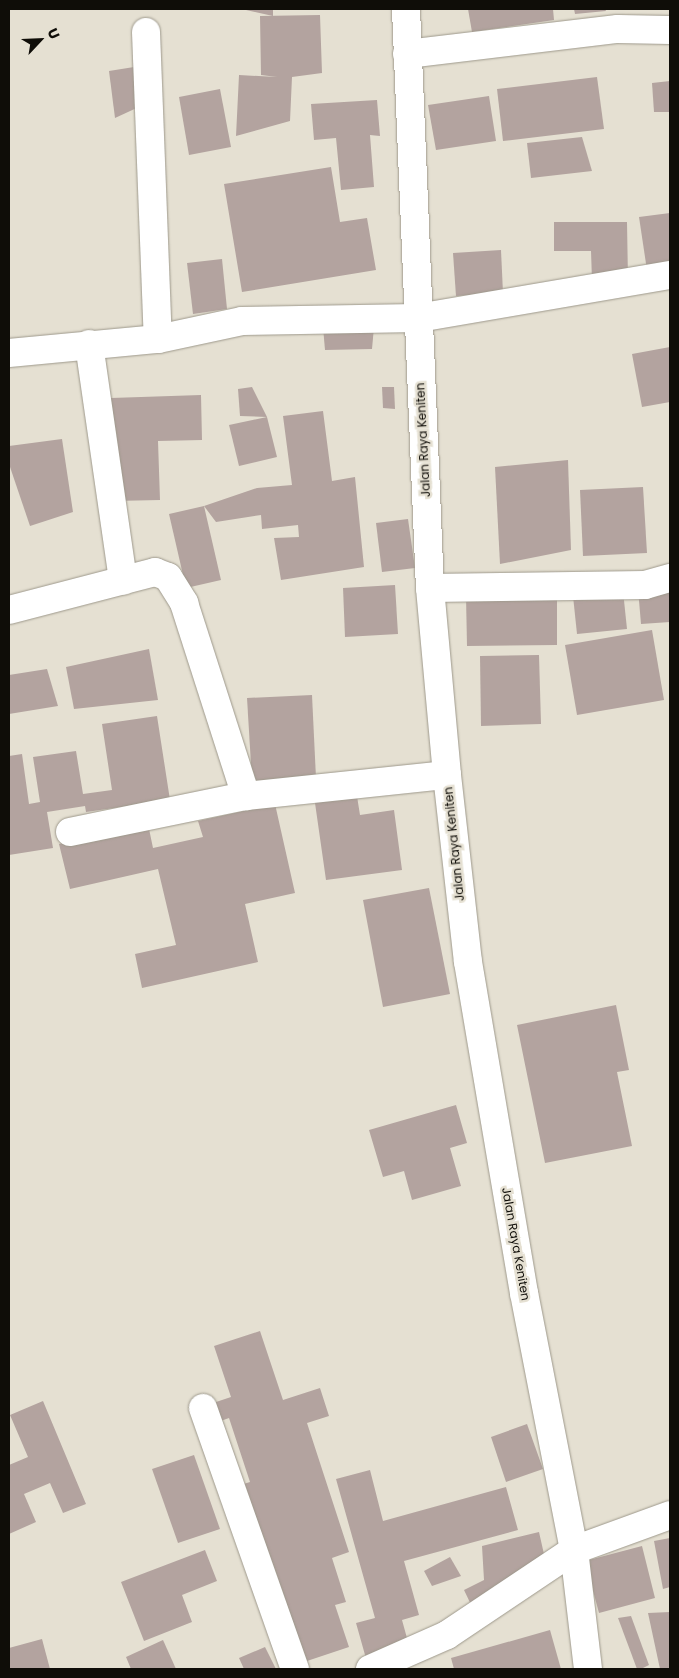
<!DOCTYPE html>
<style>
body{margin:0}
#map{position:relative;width:679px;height:1678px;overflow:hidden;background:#e5e0d2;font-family:Poppins,sans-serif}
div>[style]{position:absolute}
.building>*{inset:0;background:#b3a39f}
.roads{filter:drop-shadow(0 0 1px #9e998c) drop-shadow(0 0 1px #9e998c)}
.street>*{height:28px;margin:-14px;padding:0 14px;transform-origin:14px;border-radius:14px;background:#fff}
.secondary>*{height:28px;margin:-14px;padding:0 14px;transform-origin:14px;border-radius:14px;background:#fff}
span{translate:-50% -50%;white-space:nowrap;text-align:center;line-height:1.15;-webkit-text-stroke:5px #e5e0d2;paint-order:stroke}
.street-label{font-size:12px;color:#0f0d08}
.frame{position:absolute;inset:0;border:10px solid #0f0d08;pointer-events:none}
.north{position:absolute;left:15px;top:15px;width:50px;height:50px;-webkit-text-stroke:4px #e5e0d2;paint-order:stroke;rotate:65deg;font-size:14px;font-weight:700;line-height:20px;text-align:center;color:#0f0d08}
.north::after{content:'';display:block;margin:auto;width:18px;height:22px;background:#0f0d08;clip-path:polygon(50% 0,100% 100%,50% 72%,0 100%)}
</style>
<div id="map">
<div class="building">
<i style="clip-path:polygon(246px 9px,273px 9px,273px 16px,246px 10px)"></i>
<i style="clip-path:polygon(468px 9px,553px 9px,554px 20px,472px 32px)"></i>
<i style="clip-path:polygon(574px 9px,605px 9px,606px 11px,575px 14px)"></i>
<i style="clip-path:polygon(320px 15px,322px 73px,292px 77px,290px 121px,236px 136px,239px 75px,277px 77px,261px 75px,260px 16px)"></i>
<i style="clip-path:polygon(134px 67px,141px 106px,115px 118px,109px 71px)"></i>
<i style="clip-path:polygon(597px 77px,604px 129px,503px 141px,497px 89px)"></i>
<i style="clip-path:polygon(670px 81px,670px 112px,654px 112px,652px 83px)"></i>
<i style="clip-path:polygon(220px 89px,231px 147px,189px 155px,179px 97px)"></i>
<i style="clip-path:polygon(489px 96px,496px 141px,436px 150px,428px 105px)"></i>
<i style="clip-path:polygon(377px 100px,380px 136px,370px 135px,374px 187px,341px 190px,336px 138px,314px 140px,311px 104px)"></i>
<i style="clip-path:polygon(582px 137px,592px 171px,531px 178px,527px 143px)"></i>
<i style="clip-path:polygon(331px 167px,340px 222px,367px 218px,376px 270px,242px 292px,224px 184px)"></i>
<i style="clip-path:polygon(670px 213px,670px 274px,648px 277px,639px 217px)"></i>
<i style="clip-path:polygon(554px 222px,627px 222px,628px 280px,592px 280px,591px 251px,554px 251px)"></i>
<i style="clip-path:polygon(501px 250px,503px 293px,456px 296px,453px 253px)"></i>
<i style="clip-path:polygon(222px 259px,227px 309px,193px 314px,187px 263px)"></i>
<i style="clip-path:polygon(323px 327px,374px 327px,372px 349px,325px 350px)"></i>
<i style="clip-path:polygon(670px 347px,670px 402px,642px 407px,632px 354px)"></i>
<i style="clip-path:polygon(252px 387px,267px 417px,240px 416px,238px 389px)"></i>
<i style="clip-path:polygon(382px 387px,394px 387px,395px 409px,383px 408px)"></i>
<i style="clip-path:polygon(201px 395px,202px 440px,158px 441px,160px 500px,114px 501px,111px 398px)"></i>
<i style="clip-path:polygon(323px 411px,332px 481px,355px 477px,364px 567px,281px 580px,274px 538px,299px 537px,298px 525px,262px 529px,261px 515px,216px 522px,204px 506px,257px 488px,292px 485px,283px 416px)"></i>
<i style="clip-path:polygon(267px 417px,277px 457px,239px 466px,229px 425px)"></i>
<i style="clip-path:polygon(62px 439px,73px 512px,30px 526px,9px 464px,9px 446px)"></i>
<i style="clip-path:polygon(568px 460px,571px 550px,500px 564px,495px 467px)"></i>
<i style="clip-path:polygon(643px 487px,647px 553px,583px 556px,580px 490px)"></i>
<i style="clip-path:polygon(204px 506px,221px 580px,186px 588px,169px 514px)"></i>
<i style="clip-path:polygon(408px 519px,415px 568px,382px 572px,376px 523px)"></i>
<i style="clip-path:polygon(395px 585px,398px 634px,345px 637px,343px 588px)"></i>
<i style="clip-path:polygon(670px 586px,670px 622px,641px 624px,638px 589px)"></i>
<i style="clip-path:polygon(623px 591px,627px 629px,577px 634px,573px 596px)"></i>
<i style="clip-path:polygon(557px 595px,557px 645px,467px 646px,466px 596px)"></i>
<i style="clip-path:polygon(652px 630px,664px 700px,577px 715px,565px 645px)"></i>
<i style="clip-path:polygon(149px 649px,158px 700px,74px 709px,66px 667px)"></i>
<i style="clip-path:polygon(539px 655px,541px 724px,481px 726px,480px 656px)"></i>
<i style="clip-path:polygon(47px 669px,58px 706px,9px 714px,9px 675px)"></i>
<i style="clip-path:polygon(312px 695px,316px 778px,252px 781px,247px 698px)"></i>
<i style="clip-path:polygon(157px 716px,170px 800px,86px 812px,85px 806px,47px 812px,53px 848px,9px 855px,9px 756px,22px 754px,29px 804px,40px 802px,33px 757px,76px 751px,83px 794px,112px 790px,102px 724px)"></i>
<i style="clip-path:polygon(356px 790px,360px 815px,394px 810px,402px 870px,326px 880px,314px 796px)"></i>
<i style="clip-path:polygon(275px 804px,295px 893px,245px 904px,258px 962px,142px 988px,135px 954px,176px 945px,158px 869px,70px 889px,59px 844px,148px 824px,153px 848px,203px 837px,198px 821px)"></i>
<i style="clip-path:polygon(429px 888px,450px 994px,383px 1007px,363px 900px)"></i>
<i style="clip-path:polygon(616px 1005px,629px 1070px,617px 1072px,632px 1146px,545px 1163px,517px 1025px)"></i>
<i style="clip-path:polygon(456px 1105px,467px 1143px,450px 1148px,461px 1186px,412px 1200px,404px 1171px,383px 1177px,369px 1130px)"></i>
<i style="clip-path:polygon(260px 1331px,283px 1400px,320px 1388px,329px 1416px,307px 1423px,349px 1552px,332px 1558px,346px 1602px,335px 1605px,349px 1647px,301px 1663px,237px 1486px,250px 1482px,229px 1418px,215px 1423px,210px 1404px,231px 1397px,214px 1346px)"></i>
<i style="clip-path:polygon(43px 1401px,86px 1504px,63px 1513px,50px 1483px,24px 1494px,36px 1522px,9px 1534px,9px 1465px,28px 1457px,10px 1415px)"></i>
<i style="clip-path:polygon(527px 1424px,543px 1469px,506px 1482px,491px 1437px)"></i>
<i style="clip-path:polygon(194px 1455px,220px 1529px,178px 1543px,152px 1469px)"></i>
<i style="clip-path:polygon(370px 1470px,383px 1521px,506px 1487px,518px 1530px,404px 1561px,419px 1615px,402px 1620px,410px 1649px,367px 1662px,356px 1623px,375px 1618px,336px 1479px)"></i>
<i style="clip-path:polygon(539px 1532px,548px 1572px,494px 1586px,488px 1609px,475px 1613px,464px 1590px,484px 1580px,482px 1546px)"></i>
<i style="clip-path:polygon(670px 1538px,670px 1587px,663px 1589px,654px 1541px)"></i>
<i style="clip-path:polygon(642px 1546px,655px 1598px,599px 1613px,585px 1561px)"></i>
<i style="clip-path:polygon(205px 1550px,217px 1581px,182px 1595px,192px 1622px,144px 1641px,121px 1582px)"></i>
<i style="clip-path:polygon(450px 1557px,461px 1576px,432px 1586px,424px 1571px)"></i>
<i style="clip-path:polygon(670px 1612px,670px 1668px,660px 1669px,648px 1613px)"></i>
<i style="clip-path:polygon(631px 1616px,649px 1665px,641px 1669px,637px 1669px,618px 1618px)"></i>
<i style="clip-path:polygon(550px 1630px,561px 1669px,454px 1669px,451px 1658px)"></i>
<i style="clip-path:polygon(42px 1639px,50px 1669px,9px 1669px,9px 1648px)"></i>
<i style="clip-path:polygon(163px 1640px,176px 1669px,131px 1669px,126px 1657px)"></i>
<i style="clip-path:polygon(265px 1647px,276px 1669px,244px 1669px,239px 1658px)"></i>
</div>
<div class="roads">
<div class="street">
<i style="left:146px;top:32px;width:307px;rotate:87.8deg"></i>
<i style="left:407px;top:54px;width:212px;rotate:-6.8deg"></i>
<i style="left:618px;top:29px;width:52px;rotate:1.1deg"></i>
<i style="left:89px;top:344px;width:239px;rotate:81.8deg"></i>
<i style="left:9px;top:353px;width:150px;rotate:-5.4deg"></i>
<i style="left:158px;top:339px;width:86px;rotate:-12.1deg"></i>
<i style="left:242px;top:321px;width:176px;rotate:-1deg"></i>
<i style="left:418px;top:318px;width:256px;rotate:-9.7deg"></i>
<i style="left:430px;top:588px;width:215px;rotate:-0.8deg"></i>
<i style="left:645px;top:585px;width:26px;rotate:-16deg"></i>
<i style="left:9px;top:610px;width:151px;rotate:-14.6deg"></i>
<i style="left:155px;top:572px;width:14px;rotate:21deg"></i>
<i style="left:168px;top:577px;width:31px;rotate:58deg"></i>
<i style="left:184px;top:603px;width:203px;rotate:72.2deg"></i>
<i style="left:70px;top:832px;width:180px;rotate:-11.6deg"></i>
<i style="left:246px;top:796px;width:202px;rotate:-6deg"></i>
<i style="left:203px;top:1408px;width:277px;rotate:70.6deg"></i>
<i style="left:370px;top:1669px;width:84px;rotate:-23.8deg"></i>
<i style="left:447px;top:1635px;width:153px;rotate:-33.8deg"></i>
<i style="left:574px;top:1550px;width:102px;rotate:-20deg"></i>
</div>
<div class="secondary">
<i style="left:406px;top:9px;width:579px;rotate:87.63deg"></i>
<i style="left:430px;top:588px;width:188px;rotate:84.8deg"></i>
<i style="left:447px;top:775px;width:188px;rotate:83.6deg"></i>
<i style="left:468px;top:962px;width:336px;rotate:80.4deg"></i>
<i style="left:524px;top:1293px;width:262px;rotate:79deg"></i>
<i style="left:574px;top:1550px;width:120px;rotate:83.3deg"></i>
</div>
</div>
<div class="street-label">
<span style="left:423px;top:440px;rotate:-93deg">Jalan Raya Keniten</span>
<span style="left:454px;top:844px;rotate:-96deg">Jalan Raya Keniten</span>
<span style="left:516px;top:1244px;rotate:80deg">Jalan Raya Keniten</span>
</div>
<div class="frame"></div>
<div class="north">U</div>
</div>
